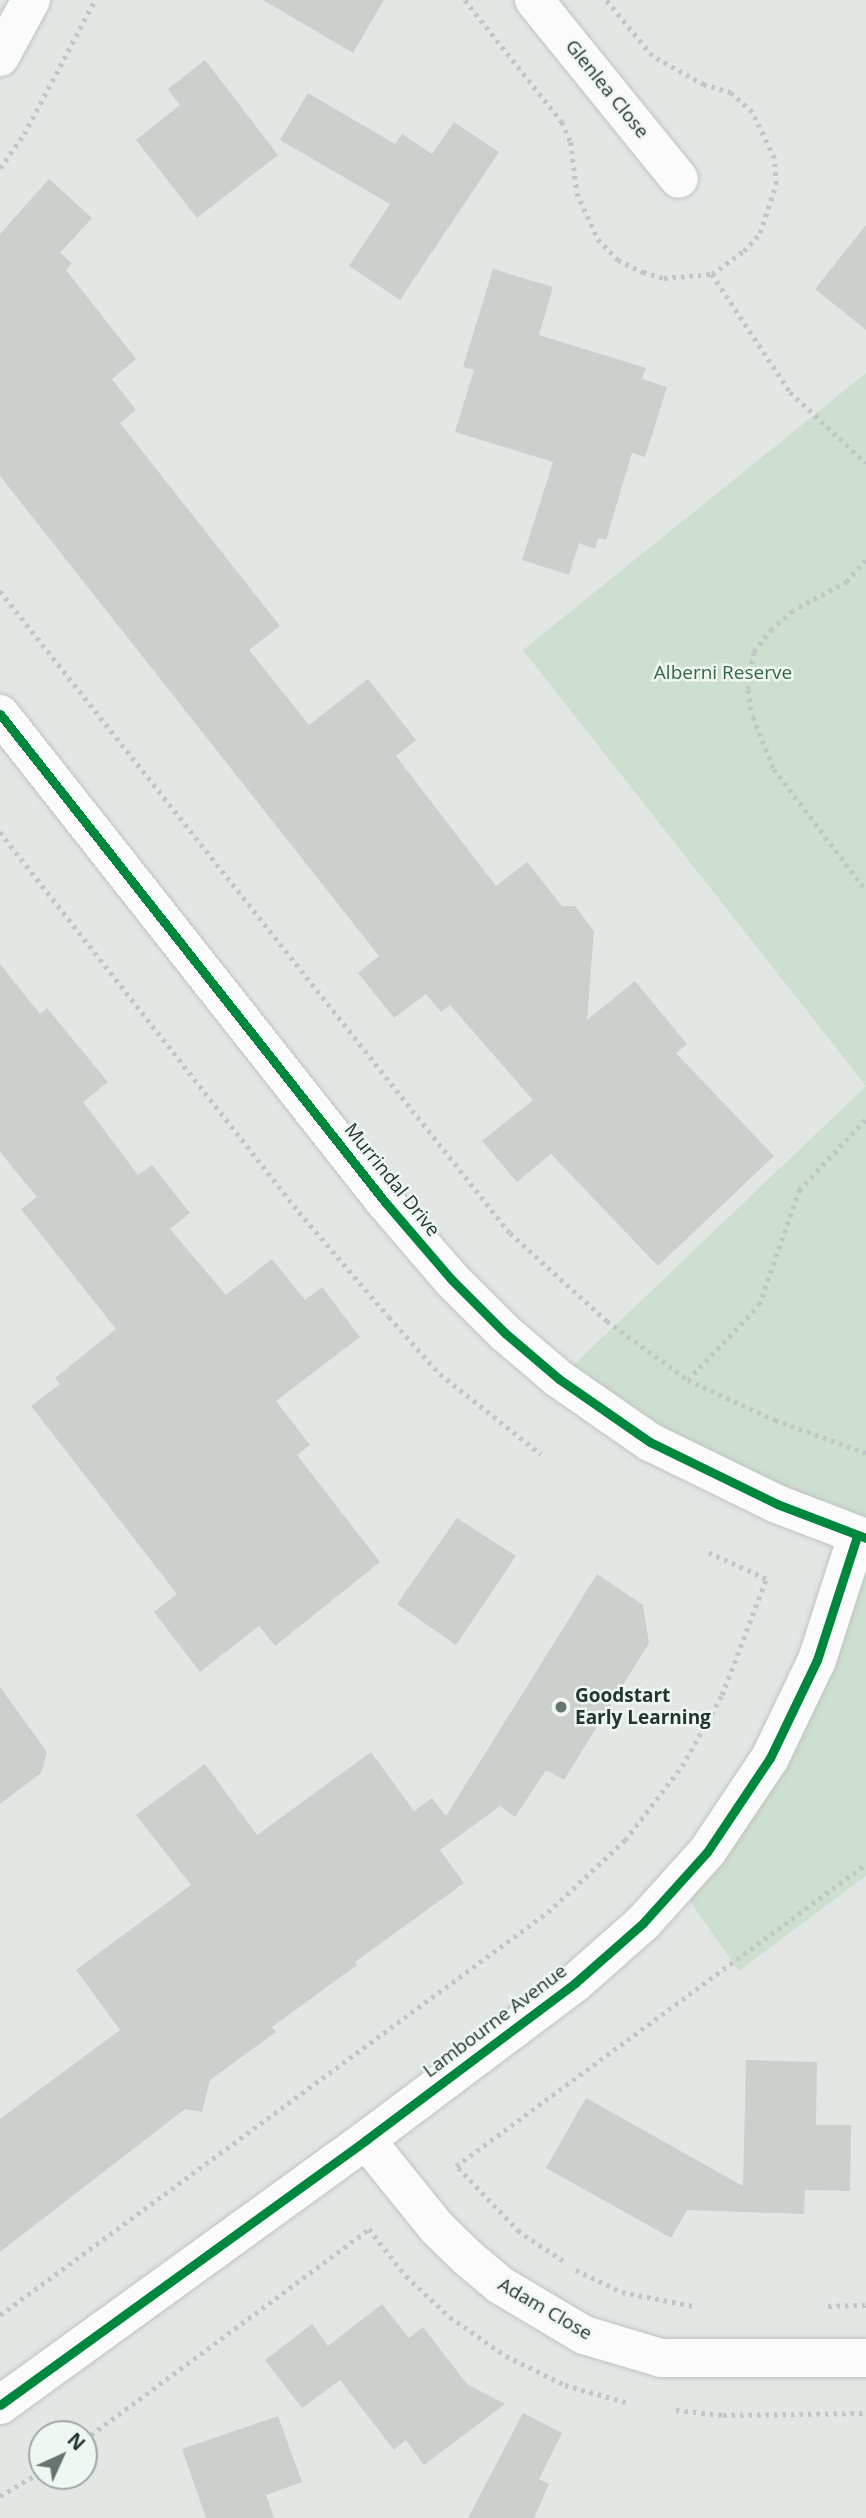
<!DOCTYPE html>
<style>
body{margin:0}
#map{position:relative;width:866px;height:2518px;overflow:hidden;background:#e2e7e4;font-family:"Open Sans",sans-serif}
div>[style]{position:absolute}
.green>*{inset:0;background:#cddfd0}
.building>*{inset:0;background:#cbd0cd}
.path>*{height:4.5px;margin-top:-2.25px;transform-origin:0;background:repeating-linear-gradient(90deg,#c0c7c4 0 3.5px,transparent 0 8.5px)}
.roads{filter:drop-shadow(0 0 2px #bfc4c1) drop-shadow(0 0 2px #bfc4c1)}
.minor>*{height:38px;margin:-19px;padding:0 19px;transform-origin:19px;border-radius:19px;background:#fbfbfb}
.cycleway>*{height:9px;margin:-4.5px;padding:0 4.5px;transform-origin:4.5px;border-radius:4.5px;background:#00873e}
.dots>*{width:19px;height:19px;translate:-50% -50%;box-sizing:border-box;border:4px solid #f0f6f2;border-radius:50%}
span{translate:-50% -50%;white-space:nowrap;text-align:center;line-height:1.15;-webkit-text-stroke:5px #f0f6f2;paint-order:stroke}
.street-label{font-size:19px;color:#23372f}
.park-label{font-size:19px;color:#326941}
.poi-label{font-size:19px;color:#23372f;font-weight:700}
.left{translate:0 -50%;text-align:left}
.north{position:absolute;left:28px;top:2420px;width:70px;height:70px;box-sizing:border-box;background:#f0f6f2;border:2px solid #9eaaa4;border-radius:50%;rotate:45deg;font-size:19px;font-weight:700;line-height:28px;text-align:center;color:#23372f}
.north::after{content:'';display:block;margin:auto;width:24px;height:32px;background:#66756e;clip-path:polygon(50% 0,100% 100%,50% 72%,0 100%)}
</style>
<div id="map">
<div class="green">
<i style="clip-path:polygon(866px 373px,866px 1086px,523px 650px)"></i>
<i style="clip-path:polygon(866px 1086px,866px 1876px,739px 1971px,679px 1886px,707px 1852px,857px 1536px,559px 1379px)"></i>
</div>
<div class="building">
<i style="clip-path:polygon(263px 0,384px 0,353px 53px)"></i>
<i style="clip-path:polygon(205px 60px,278px 155px,197px 218px,136px 140px,180px 105px,168px 89px)"></i>
<i style="clip-path:polygon(308px 93px,395px 144px,402px 134px,432px 154px,454px 122px,499px 152px,400px 300px,349px 266px,390px 204px,280px 140px)"></i>
<i style="clip-path:polygon(49px 179px,92px 218px,60px 253px,72px 263px,66px 270px,136px 359px,112px 379px,136px 410px,120px 423px,280px 626px,249px 650px,309px 725px,368px 679px,416px 740px,396px 756px,496px 886px,527px 862px,562px 906px,575px 906px,594px 931px,587px 1020px,635px 981px,687px 1044px,676px 1053px,774px 1156px,658px 1266px,551px 1154px,517px 1182px,482px 1141px,533px 1100px,450px 1005px,441px 1012px,426px 994px,394px 1018px,358px 973px,379px 956px,0 476px,0 234px)"></i>
<i style="clip-path:polygon(866px 225px,866px 330px,815px 289px)"></i>
<i style="clip-path:polygon(493px 269px,553px 287px,539px 335px,646px 368px,642px 379px,667px 387px,645px 457px,632px 453px,606px 540px,598px 538px,595px 549px,579px 543px,569px 575px,522px 560px,553px 462px,455px 432px,474px 370px,463px 367px)"></i>
<i style="clip-path:polygon(0 964px,40px 1014px,47px 1008px,108px 1082px,83px 1102px,138px 1175px,152px 1165px,190px 1213px,170px 1229px,226px 1295px,272px 1259px,305px 1300px,322px 1287px,360px 1337px,276px 1401px,310px 1445px,297px 1455px,380px 1562px,275px 1646px,259px 1626px,200px 1672px,154px 1612px,177px 1594px,31px 1406px,60px 1384px,55px 1378px,116px 1329px,21px 1209px,37px 1197px,0 1152px)"></i>
<i style="clip-path:polygon(457px 1518px,516px 1556px,456px 1645px,397px 1604px)"></i>
<i style="clip-path:polygon(597px 1574px,643px 1605px,649px 1643px,564px 1780px,546px 1770px,515px 1817px,500px 1806px,440px 1850px,464px 1883px,355px 1962px,357px 1965px,272px 2027px,276px 2032px,210px 2080px,202px 2112px,185px 2109px,0 2252px,0 2119px,120px 2030px,76px 1970px,191px 1885px,136px 1815px,205px 1764px,257px 1835px,371px 1752px,414px 1811px,432px 1798px,446px 1816px)"></i>
<i style="clip-path:polygon(0 1687px,47px 1752px,41px 1773px,0 1804px)"></i>
<i style="clip-path:polygon(746px 2060px,817px 2062px,816px 2125px,851px 2125px,850px 2191px,805px 2190px,804px 2214px,687px 2210px,671px 2238px,546px 2168px,586px 2098px,743px 2186px)"></i>
<i style="clip-path:polygon(382px 2304px,409px 2338px,423px 2327px,467px 2384px,505px 2404px,424px 2465px,406px 2440px,394px 2450px,340px 2380px,302px 2408px,265px 2360px,312px 2324px,328px 2346px)"></i>
<i style="clip-path:polygon(523px 2413px,562px 2433px,539px 2479px,549px 2484px,534px 2518px,468px 2518px)"></i>
<i style="clip-path:polygon(278px 2416px,302px 2482px,266px 2495px,274px 2518px,206px 2518px,182px 2449px)"></i>
</div>
<div class="path">
<i style="left:465px;top:0;width:156px;rotate:51.5deg"></i>
<i style="left:562px;top:122px;width:22px;rotate:66deg"></i>
<i style="left:571px;top:142px;width:51px;rotate:83.3deg"></i>
<i style="left:577px;top:193px;width:51px;rotate:65.5deg"></i>
<i style="left:598px;top:239px;width:29px;rotate:46deg"></i>
<i style="left:618px;top:260px;width:28px;rotate:26deg"></i>
<i style="left:643px;top:272px;width:22px;rotate:16deg"></i>
<i style="left:664px;top:278px;width:48px;rotate:-4.8deg"></i>
<i style="left:712px;top:274px;width:39px;rotate:-36deg"></i>
<i style="left:744px;top:251px;width:24px;rotate:-48deg"></i>
<i style="left:760px;top:233px;width:52px;rotate:-71.9deg"></i>
<i style="left:776px;top:184px;width:26px;rotate:-94deg"></i>
<i style="left:774px;top:158px;width:51px;rotate:-115.6deg"></i>
<i style="left:752px;top:112px;width:28px;rotate:-138deg"></i>
<i style="left:731px;top:93px;width:28px;rotate:-163deg"></i>
<i style="left:704px;top:85px;width:60px;rotate:-150.9deg"></i>
<i style="left:652px;top:56px;width:72px;rotate:-129.4deg"></i>
<i style="left:0;top:168px;width:42px;rotate:-54.8deg"></i>
<i style="left:24px;top:134px;width:152px;rotate:-62.1deg"></i>
<i style="left:712px;top:274px;width:141px;rotate:56.5deg"></i>
<i style="left:790px;top:392px;width:104px;rotate:43.1deg"></i>
<i style="left:866px;top:560px;width:29px;rotate:131deg"></i>
<i style="left:847px;top:582px;width:61px;rotate:151.8deg"></i>
<i style="left:793px;top:611px;width:28px;rotate:139deg"></i>
<i style="left:772px;top:629px;width:29px;rotate:128deg"></i>
<i style="left:754px;top:652px;width:38px;rotate:99deg"></i>
<i style="left:748px;top:690px;width:27px;rotate:80deg"></i>
<i style="left:753px;top:717px;width:56px;rotate:68deg"></i>
<i style="left:774px;top:769px;width:152px;rotate:52.8deg"></i>
<i style="left:0;top:591px;width:820px;rotate:51.54deg"></i>
<i style="left:510px;top:1233px;width:131px;rotate:42.2deg"></i>
<i style="left:607px;top:1321px;width:100px;rotate:36.1deg"></i>
<i style="left:688px;top:1380px;width:96px;rotate:24.7deg"></i>
<i style="left:775px;top:1420px;width:97px;rotate:19.9deg"></i>
<i style="left:0;top:832px;width:484px;rotate:51.8deg"></i>
<i style="left:299px;top:1212px;width:138px;rotate:49.4deg"></i>
<i style="left:389px;top:1317px;width:76px;rotate:48.2deg"></i>
<i style="left:440px;top:1374px;width:129px;rotate:38.4deg"></i>
<i style="left:688px;top:1380px;width:103px;rotate:-46.6deg"></i>
<i style="left:759px;top:1305px;width:122px;rotate:-70.8deg"></i>
<i style="left:799px;top:1190px;width:98px;rotate:-46.7deg"></i>
<i style="left:563px;top:2261px;width:53px;rotate:-146.6deg"></i>
<i style="left:519px;top:2232px;width:91px;rotate:-133.7deg"></i>
<i style="left:456px;top:2166px;width:509px;rotate:-36.37deg"></i>
<i style="left:576px;top:2270px;width:51px;rotate:25.6deg"></i>
<i style="left:622px;top:2292px;width:73px;rotate:11deg"></i>
<i style="left:828px;top:2306px;width:38px;rotate:-2deg"></i>
<i style="left:0;top:2315px;width:680px;rotate:-36.33deg"></i>
<i style="left:548px;top:1912px;width:105px;rotate:-43.1deg"></i>
<i style="left:625px;top:1840px;width:93px;rotate:-52.4deg"></i>
<i style="left:682px;top:1766px;width:81px;rotate:-60.6deg"></i>
<i style="left:722px;top:1695px;width:124px;rotate:-69.2deg"></i>
<i style="left:766px;top:1579px;width:63px;rotate:-155.5deg"></i>
<i style="left:676px;top:2410px;width:47px;rotate:6.1deg"></i>
<i style="left:723px;top:2415px;width:143px;rotate:-0.8deg"></i>
<i style="left:84px;top:2440px;width:355px;rotate:-36.5deg"></i>
<i style="left:369px;top:2229px;width:60px;rotate:51.8deg"></i>
<i style="left:406px;top:2276px;width:60px;rotate:43deg"></i>
<i style="left:450px;top:2317px;width:68px;rotate:34.9deg"></i>
<i style="left:506px;top:2356px;width:66px;rotate:26.2deg"></i>
<i style="left:565px;top:2385px;width:66px;rotate:15.7deg"></i>
<i style="left:0;top:2496px;width:49px;rotate:-30.8deg"></i>
</div>
<div class="roads">
<div class="minor">
<i style="left:534px;top:0;width:230px;rotate:51deg"></i>
<i style="left:0;top:57px;width:65px;rotate:-61.5deg"></i>
<i style="left:0;top:714px;width:622px;rotate:51.73deg"></i>
<i style="left:385px;top:1202px;width:101px;rotate:49.4deg"></i>
<i style="left:451px;top:1279px;width:76px;rotate:45deg"></i>
<i style="left:505px;top:1333px;width:71px;rotate:40.4deg"></i>
<i style="left:559px;top:1379px;width:111px;rotate:34.7deg"></i>
<i style="left:650px;top:1442px;width:141px;rotate:26deg"></i>
<i style="left:777px;top:1504px;width:95px;rotate:20.9deg"></i>
<i style="left:366px;top:2140px;width:113px;rotate:51.1deg"></i>
<i style="left:437px;top:2228px;width:43px;rotate:44.1deg"></i>
<i style="left:468px;top:2258px;width:42px;rotate:40.2deg"></i>
<i style="left:500px;top:2285px;width:98px;rotate:30.8deg"></i>
<i style="left:584px;top:2335px;width:80px;rotate:16.6deg"></i>
<i style="left:661px;top:2358px;width:205px"></i>
<i style="left:0;top:2405px;width:452px;rotate:-35.9deg"></i>
<i style="left:366px;top:2140px;width:261px;rotate:-36.9deg"></i>
<i style="left:575px;top:1983px;width:91px;rotate:-41.4deg"></i>
<i style="left:643px;top:1923px;width:96px;rotate:-48deg"></i>
<i style="left:707px;top:1852px;width:113px;rotate:-56.2deg"></i>
<i style="left:770px;top:1758px;width:109px;rotate:-64.4deg"></i>
<i style="left:817px;top:1660px;width:130px;rotate:-72.1deg"></i>
</div>
</div>
<div class="cycleway">
<i style="left:0;top:714px;width:622px;rotate:51.73deg"></i>
<i style="left:385px;top:1202px;width:101px;rotate:49.4deg"></i>
<i style="left:451px;top:1279px;width:76px;rotate:45deg"></i>
<i style="left:505px;top:1333px;width:71px;rotate:40.4deg"></i>
<i style="left:559px;top:1379px;width:111px;rotate:34.7deg"></i>
<i style="left:650px;top:1442px;width:141px;rotate:26deg"></i>
<i style="left:777px;top:1504px;width:95px;rotate:20.9deg"></i>
<i style="left:0;top:2405px;width:452px;rotate:-35.9deg"></i>
<i style="left:366px;top:2140px;width:261px;rotate:-36.9deg"></i>
<i style="left:575px;top:1983px;width:91px;rotate:-41.4deg"></i>
<i style="left:643px;top:1923px;width:96px;rotate:-48deg"></i>
<i style="left:707px;top:1852px;width:113px;rotate:-56.2deg"></i>
<i style="left:770px;top:1758px;width:109px;rotate:-64.4deg"></i>
<i style="left:817px;top:1660px;width:130px;rotate:-72.1deg"></i>
</div>
<div class="dots">
<i style="left:561px;top:1707px;background:#66756e"></i>
</div>
<div class="street-label">
<span style="left:607px;top:89px;rotate:51deg">Glenlea Close</span>
<span style="left:392px;top:1180px;rotate:51deg">Murrindal Drive</span>
<span style="left:495px;top:2021px;rotate:-37deg">Lambourne Avenue</span>
<span style="left:545px;top:2309px;rotate:30deg">Adam Close</span>
</div>
<div class="park-label">
<span style="left:723px;top:673px">Alberni Reserve</span>
</div>
<div class="poi-label">
<span class="left" style="left:575px;top:1707px">Goodstart<br>Early Learning</span>
</div>
<div class="north">N</div>
</div>
